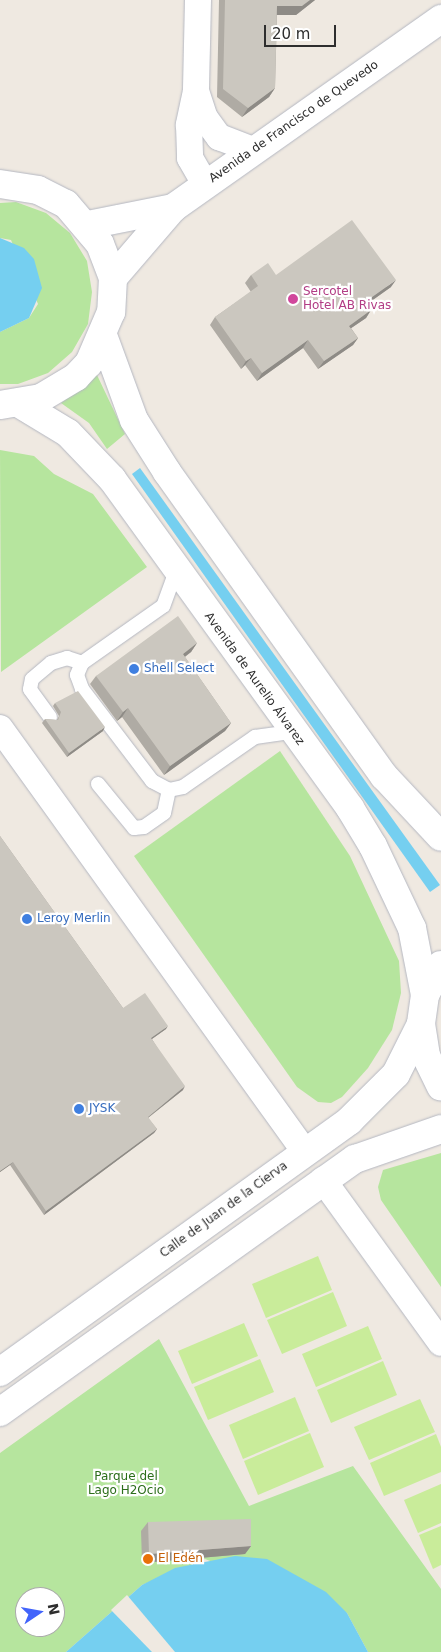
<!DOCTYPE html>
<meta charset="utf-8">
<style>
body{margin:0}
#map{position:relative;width:441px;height:1652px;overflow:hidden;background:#efe9e1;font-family:"DejaVu Sans",sans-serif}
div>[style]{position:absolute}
.green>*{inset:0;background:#b6e59e}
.pitch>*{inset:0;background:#c9ec9a}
.water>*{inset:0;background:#75cff0}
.pier>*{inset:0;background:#efe9e1}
.roads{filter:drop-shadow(0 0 1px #b4b7c1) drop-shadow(0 0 1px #b4b7c1)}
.lane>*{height:14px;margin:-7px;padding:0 7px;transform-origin:7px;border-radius:7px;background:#fff}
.street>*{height:26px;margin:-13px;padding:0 13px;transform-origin:13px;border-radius:13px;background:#fff}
.secondary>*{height:28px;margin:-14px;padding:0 14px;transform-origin:14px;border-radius:14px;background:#fff}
.wall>*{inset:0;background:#afaba4}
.shaded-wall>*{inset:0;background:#8e8b86}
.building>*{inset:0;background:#cbc7bf}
.dots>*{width:14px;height:14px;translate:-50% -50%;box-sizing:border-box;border:2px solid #fff;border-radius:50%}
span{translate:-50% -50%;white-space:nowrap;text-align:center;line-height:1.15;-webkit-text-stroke:4.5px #fff;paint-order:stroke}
.street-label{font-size:12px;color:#2e2e2e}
.hotel-label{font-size:12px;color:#b23c85}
.left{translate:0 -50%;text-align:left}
.shop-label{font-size:12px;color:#366cbe}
.park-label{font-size:12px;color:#2c6e1b}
.food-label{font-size:12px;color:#c56008}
.north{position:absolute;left:15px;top:1587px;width:50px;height:50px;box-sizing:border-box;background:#fff;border:1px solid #ababab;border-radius:50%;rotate:78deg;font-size:14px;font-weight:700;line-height:20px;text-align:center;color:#2e2e2e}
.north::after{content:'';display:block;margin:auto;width:18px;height:22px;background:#4264fb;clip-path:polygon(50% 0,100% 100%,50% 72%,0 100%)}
.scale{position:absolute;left:264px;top:25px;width:72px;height:22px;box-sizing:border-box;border:2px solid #2e2e2e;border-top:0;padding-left:6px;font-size:15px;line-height:18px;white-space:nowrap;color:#2e2e2e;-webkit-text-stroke:4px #fff;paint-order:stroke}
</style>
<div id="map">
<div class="green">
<i style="clip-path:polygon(16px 202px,46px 213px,70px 233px,87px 261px,92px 292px,88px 324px,72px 352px,48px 373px,18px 384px,0 384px,0 332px,29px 318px,38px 304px,11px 240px,0 238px,0 203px)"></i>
<i style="clip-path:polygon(97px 375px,125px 434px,107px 449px,89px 423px,61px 403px)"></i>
<i style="clip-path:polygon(0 450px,34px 456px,54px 474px,93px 494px,147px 567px,1px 672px)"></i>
<i style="clip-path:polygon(280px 751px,350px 856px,399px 961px,401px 993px,392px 1030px,368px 1068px,342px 1097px,331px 1103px,318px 1102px,297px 1087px,134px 856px)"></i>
<i style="clip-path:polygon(441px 1153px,441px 1287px,381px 1200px,378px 1187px,383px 1170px)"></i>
<i style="clip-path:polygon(evenodd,159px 1339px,249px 1506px,353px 1466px,441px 1589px,441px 1652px,368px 1652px,347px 1613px,205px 1559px,142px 1585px,66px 1652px,0 1652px,0 1453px,159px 1339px,25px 1597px,55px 1597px,55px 1627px,25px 1627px,25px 1597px)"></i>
</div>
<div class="pitch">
<i style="clip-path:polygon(318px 1256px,332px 1290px,266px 1318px,252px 1284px)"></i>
<i style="clip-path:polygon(333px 1292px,347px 1326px,282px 1354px,267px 1320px)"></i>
<i style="clip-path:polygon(244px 1323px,258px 1356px,192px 1384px,178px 1351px)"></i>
<i style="clip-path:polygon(368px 1326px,382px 1359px,316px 1387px,302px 1354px)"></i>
<i style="clip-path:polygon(260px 1359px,274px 1392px,208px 1420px,194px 1387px)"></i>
<i style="clip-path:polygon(383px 1361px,397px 1395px,331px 1423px,317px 1390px)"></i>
<i style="clip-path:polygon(295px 1397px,309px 1431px,243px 1459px,229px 1425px)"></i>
<i style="clip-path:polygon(420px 1399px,435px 1432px,369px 1460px,354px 1427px)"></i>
<i style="clip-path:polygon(310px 1433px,324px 1467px,258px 1495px,244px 1461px)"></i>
<i style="clip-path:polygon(436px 1434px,441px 1447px,441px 1472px,384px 1496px,370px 1463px)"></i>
<i style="clip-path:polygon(441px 1484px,441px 1523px,418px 1533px,404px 1500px)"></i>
<i style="clip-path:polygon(441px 1526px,441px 1565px,433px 1569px,419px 1535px)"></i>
</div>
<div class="water">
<i style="clip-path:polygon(0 238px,24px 248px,34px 259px,42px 288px,29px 318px,0 332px)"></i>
<i style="clip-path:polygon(140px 468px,440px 885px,430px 892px,132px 474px)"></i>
<i style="clip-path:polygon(235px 1556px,267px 1559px,326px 1592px,347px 1613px,368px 1652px,66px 1652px,142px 1585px,175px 1568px)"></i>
</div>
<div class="pier">
<i style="clip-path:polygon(127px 1595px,175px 1652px,152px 1652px,111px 1610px)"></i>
</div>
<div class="roads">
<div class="lane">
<i style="left:176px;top:571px;width:37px;rotate:110deg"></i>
<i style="left:163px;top:606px;width:99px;rotate:144.9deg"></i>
<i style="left:82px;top:663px;width:13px;rotate:113deg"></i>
<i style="left:77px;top:675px;width:15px;rotate:70deg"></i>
<i style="left:82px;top:689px;width:116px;rotate:52.7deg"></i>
<i style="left:152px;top:781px;width:19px;rotate:28deg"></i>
<i style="left:169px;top:790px;width:14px;rotate:-12deg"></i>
<i style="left:183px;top:787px;width:88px;rotate:-34.8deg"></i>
<i style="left:255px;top:737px;width:37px;rotate:-8deg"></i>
<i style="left:50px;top:717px;width:34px;rotate:-126deg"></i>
<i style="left:30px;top:689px;width:10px;rotate:-79deg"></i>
<i style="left:32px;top:679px;width:25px;rotate:-40deg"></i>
<i style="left:51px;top:663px;width:17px;rotate:-17deg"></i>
<i style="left:67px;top:658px;width:16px;rotate:18deg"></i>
<i style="left:98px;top:784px;width:57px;rotate:50.7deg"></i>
<i style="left:134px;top:828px;width:10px;rotate:-6deg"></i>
<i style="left:144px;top:827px;width:24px;rotate:-35deg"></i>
<i style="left:164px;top:813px;width:24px;rotate:-78deg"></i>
</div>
<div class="street">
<i style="left:198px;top:0;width:91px;rotate:91.3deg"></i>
<i style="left:196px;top:91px;width:35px;rotate:102deg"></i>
<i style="left:189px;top:125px;width:33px;rotate:88deg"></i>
<i style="left:190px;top:158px;width:30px;rotate:60deg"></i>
<i style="left:196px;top:91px;width:28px;rotate:72deg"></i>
<i style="left:205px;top:118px;width:24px;rotate:54deg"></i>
<i style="left:219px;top:137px;width:36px;rotate:21deg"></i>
<i style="left:0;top:728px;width:522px;rotate:54.27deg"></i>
<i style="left:323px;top:1180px;width:201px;rotate:54.1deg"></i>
</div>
<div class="secondary">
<i style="left:0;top:184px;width:38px;rotate:9deg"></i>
<i style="left:38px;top:190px;width:31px;rotate:27deg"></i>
<i style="left:66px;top:204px;width:52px;rotate:49.6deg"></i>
<i style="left:100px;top:244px;width:36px;rotate:69deg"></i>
<i style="left:113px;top:278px;width:34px;rotate:93deg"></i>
<i style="left:111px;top:312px;width:56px;rotate:113.3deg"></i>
<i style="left:89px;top:363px;width:19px;rotate:133deg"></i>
<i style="left:76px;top:377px;width:41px;rotate:149deg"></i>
<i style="left:41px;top:398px;width:42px;rotate:170.3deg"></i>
<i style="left:88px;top:225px;width:87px;rotate:-11.3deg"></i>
<i style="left:113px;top:278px;width:92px;rotate:-49.4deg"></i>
<i style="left:173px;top:208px;width:328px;rotate:-35.2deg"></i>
<i style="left:104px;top:338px;width:87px;rotate:69.9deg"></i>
<i style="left:134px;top:420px;width:62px;rotate:57.6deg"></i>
<i style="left:167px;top:472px;width:374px;rotate:54.5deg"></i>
<i style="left:384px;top:776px;width:83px;rotate:46.9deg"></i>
<i style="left:20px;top:404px;width:56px;rotate:31.1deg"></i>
<i style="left:68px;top:433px;width:64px;rotate:46.3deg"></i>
<i style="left:112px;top:479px;width:406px;rotate:54.1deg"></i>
<i style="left:350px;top:808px;width:44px;rotate:58.8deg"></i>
<i style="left:373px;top:846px;width:91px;rotate:64.6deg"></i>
<i style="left:412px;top:928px;width:68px;rotate:79deg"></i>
<i style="left:441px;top:965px;width:34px;rotate:118deg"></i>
<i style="left:425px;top:995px;width:29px;rotate:98deg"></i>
<i style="left:421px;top:1024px;width:32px;rotate:81deg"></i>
<i style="left:426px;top:1056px;width:34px;rotate:64deg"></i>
<i style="left:0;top:1372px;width:430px;rotate:-35.7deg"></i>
<i style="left:349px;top:1121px;width:66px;rotate:-45deg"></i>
<i style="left:396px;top:1074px;width:56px;rotate:-63.4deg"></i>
<i style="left:0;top:1412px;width:436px;rotate:-35.5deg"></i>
<i style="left:355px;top:1159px;width:91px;rotate:-19.2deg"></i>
</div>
</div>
<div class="wall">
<i style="clip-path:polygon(219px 0,315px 0,296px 15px,277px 15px,275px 88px,269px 97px,242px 117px,217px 97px)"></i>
<i style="clip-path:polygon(251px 275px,276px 275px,391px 287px,367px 304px,371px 310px,366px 318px,351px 328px,358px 338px,353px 345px,318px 369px,303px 348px,257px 381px,245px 365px,241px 369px,210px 325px,215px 317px,251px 292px,245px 283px)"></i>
<i style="clip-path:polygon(197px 643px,191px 652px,185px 657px,231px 723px,225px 731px,164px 775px,122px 717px,117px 721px,90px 684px,96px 676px)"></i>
<i style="clip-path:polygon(55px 703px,103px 731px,67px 757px,42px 723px,45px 719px,57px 720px,59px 716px,53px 706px)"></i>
<i style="clip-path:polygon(0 836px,123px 1008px,166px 1029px,152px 1039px,183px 1090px,148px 1118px,157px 1129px,154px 1133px,44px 1215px,10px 1165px,0 1172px)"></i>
<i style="clip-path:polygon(148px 1522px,251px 1546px,245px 1554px,142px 1563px,141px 1531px)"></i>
</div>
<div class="shaded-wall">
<i style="clip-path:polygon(310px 0,315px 0,296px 15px,271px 15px,277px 6px)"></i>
<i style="clip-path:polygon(275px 88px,269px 97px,242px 117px,248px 108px)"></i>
<i style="clip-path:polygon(396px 280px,391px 287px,360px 309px,365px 302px)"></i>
<i style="clip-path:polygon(371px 310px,366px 318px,344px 333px,349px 326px)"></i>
<i style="clip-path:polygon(358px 338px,353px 345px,318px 369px,324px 361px)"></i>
<i style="clip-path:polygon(308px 340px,303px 348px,257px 381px,262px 373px)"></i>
<i style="clip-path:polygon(251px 358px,245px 365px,241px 369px,246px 361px)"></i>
<i style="clip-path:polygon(197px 643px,191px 652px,176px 663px,183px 654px)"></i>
<i style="clip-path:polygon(128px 708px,122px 717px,117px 721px,123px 712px)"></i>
<i style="clip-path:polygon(231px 723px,225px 731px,164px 775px,170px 766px)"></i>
<i style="clip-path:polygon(105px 727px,103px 731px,67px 757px,69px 753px)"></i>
<i style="clip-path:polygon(168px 1026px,166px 1029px,149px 1041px,151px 1038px)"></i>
<i style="clip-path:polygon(185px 1086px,183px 1090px,145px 1120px,148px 1117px)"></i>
<i style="clip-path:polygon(157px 1129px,154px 1133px,44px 1215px,46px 1211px)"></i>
<i style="clip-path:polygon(13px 1162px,10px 1165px,0 1172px,0 1171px)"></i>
<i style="clip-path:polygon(251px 1546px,245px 1554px,142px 1563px,149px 1554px)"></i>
</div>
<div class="building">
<i style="clip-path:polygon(225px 0,310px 0,302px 6px,277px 6px,275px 88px,248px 108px,223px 89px)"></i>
<i style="clip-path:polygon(352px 220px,396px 280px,365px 302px,371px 310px,349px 326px,358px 338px,324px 361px,308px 340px,262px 373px,251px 358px,246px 361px,215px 317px,258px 286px,251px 275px,268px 263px,276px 275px)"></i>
<i style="clip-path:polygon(178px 616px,197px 643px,183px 654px,231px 723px,170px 766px,128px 708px,123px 712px,96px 676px)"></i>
<i style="clip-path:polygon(78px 691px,105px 727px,69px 753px,45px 719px,58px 720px,61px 712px,55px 703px)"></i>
<i style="clip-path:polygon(0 836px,123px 1008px,145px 993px,168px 1026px,151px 1038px,185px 1086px,148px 1117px,157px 1129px,46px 1211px,13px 1162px,0 1171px)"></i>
<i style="clip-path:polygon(251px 1519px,251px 1546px,149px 1554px,148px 1522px)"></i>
</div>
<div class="dots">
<i style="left:293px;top:299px;background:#d1479c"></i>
<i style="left:134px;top:669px;background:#3f7fe0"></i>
<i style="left:27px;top:919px;background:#3f7fe0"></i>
<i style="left:79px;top:1109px;background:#3f7fe0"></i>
<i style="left:148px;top:1559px;background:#e8710a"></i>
</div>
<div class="street-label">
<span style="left:294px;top:122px;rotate:-35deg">Avenida de Francisco de Quevedo</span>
<span style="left:254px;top:679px;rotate:54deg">Avenida de Aurelio Álvarez</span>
<span style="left:224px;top:1210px;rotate:-36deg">Calle de Juan de la Cierva</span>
</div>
<div class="hotel-label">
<span class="left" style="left:303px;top:299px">Sercotel<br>Hotel AB Rivas</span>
</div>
<div class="shop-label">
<span class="left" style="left:144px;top:669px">Shell Select</span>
<span class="left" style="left:37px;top:919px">Leroy Merlin</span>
<span class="left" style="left:89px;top:1109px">JYSK</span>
</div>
<div class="park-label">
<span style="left:126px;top:1484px">Parque del<br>Lago H2Ocio</span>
</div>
<div class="food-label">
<span class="left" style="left:158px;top:1559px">El Edén</span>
</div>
<div class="north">N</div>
<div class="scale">20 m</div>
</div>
